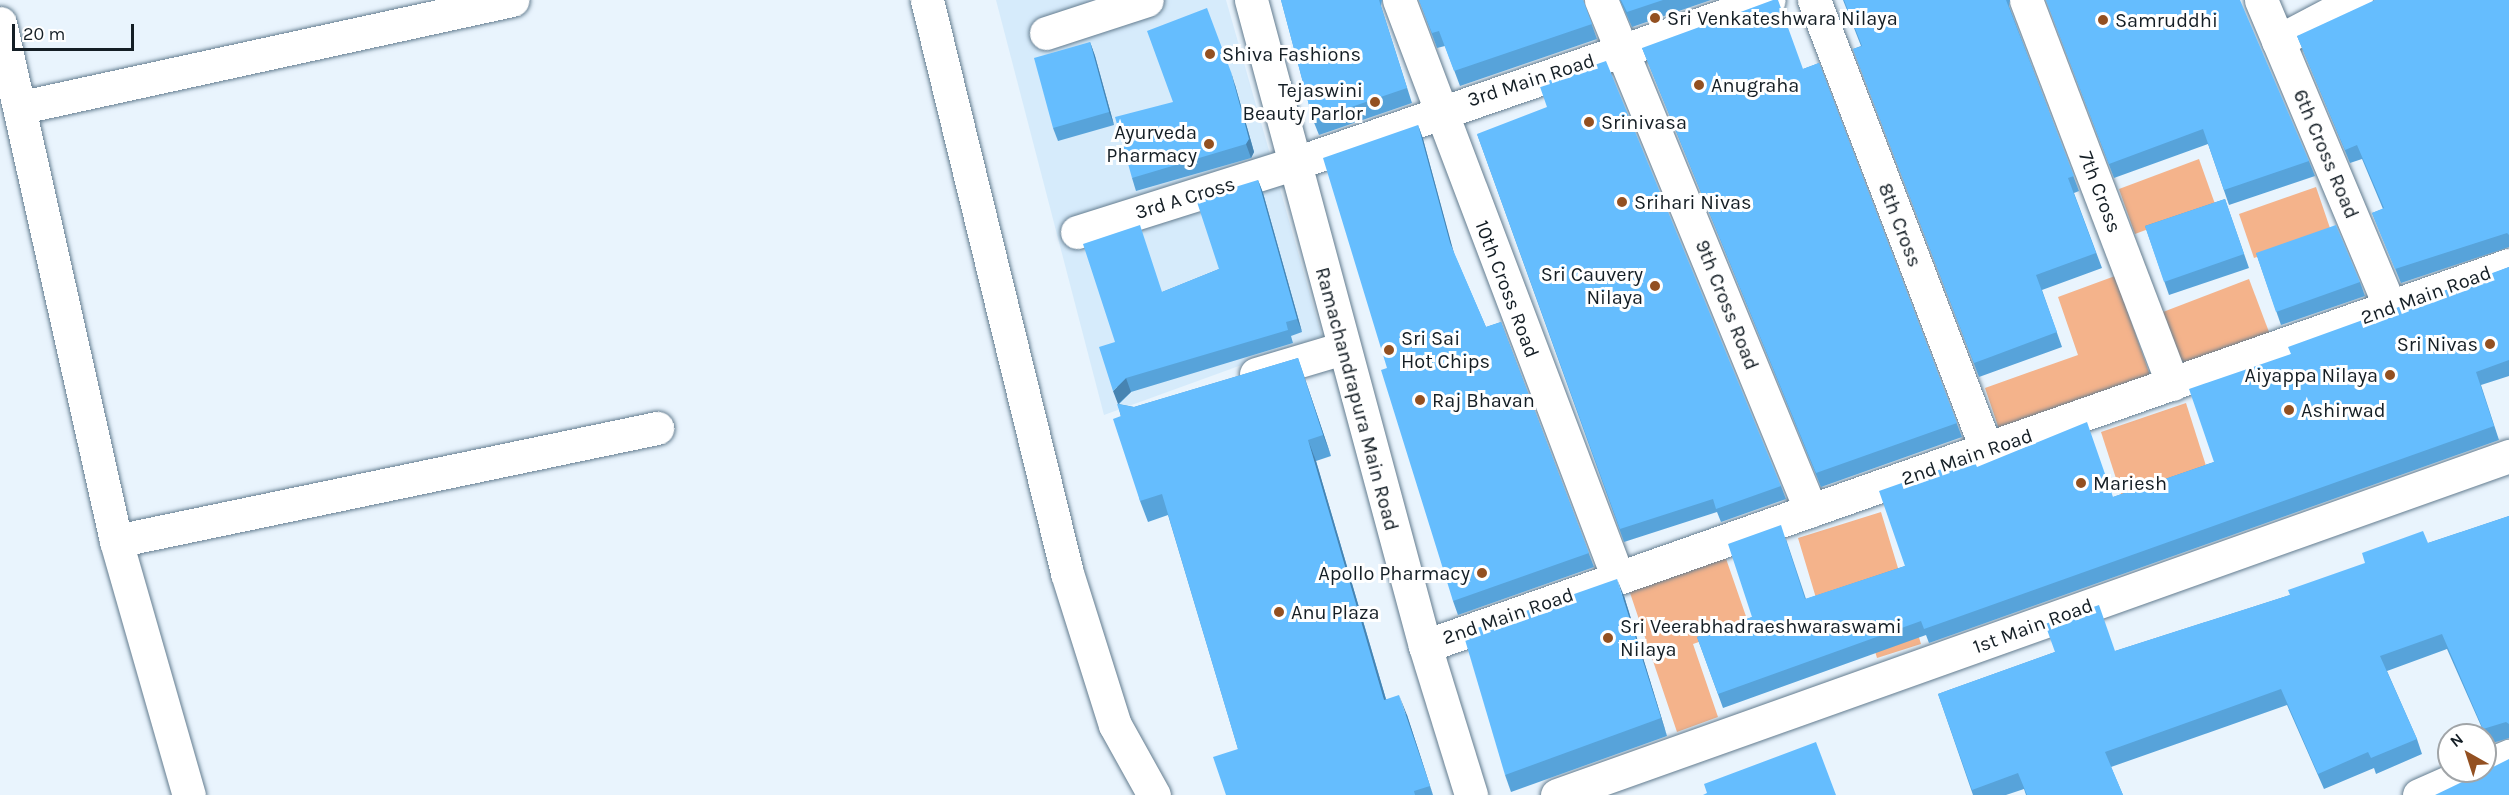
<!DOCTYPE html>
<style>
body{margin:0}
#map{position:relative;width:2509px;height:795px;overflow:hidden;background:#e9f4fd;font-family:Karla,sans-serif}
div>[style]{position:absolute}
.built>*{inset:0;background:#d6ebfb}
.green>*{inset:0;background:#f4b38b}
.roads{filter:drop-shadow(0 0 2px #637c8f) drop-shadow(0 0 2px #637c8f)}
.minor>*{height:33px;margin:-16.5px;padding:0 16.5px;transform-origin:16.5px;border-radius:16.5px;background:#fff}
.wall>*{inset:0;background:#57a3da}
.shaded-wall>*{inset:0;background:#4784b2}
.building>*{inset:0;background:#65bdfe}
.dots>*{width:16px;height:16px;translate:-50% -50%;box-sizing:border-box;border:3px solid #fff;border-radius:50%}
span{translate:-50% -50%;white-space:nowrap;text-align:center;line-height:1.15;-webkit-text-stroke:6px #fff;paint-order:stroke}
.poi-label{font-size:20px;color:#141e25}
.left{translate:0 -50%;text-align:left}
.right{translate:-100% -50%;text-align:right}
.street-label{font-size:20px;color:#141e25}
.north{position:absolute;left:2437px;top:723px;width:60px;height:60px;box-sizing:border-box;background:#fff;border:2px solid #a1a5a8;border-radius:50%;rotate:321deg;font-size:16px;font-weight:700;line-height:24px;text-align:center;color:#141e25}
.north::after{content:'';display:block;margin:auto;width:21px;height:27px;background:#935021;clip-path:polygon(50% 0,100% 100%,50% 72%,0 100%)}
.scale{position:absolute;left:12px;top:24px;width:122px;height:27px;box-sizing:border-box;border:3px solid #141e25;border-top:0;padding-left:8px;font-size:18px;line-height:21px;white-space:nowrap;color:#141e25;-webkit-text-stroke:4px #fff;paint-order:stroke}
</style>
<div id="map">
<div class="built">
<i style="clip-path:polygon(996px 0,1226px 0,1322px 336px,1104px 415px)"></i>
</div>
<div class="green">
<i style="clip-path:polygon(2199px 159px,2215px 204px,2135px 234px,2119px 189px)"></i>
<i style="clip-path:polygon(2316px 187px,2331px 231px,2254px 258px,2239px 214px)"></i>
<i style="clip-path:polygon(2115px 276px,2151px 378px,2000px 432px,1985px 388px,2078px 355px,2058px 297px)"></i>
<i style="clip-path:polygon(2249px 279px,2272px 340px,2186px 373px,2163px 312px)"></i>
<i style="clip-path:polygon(2186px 403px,2208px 472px,2123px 500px,2101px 432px)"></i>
<i style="clip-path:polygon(1881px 512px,1921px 644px,1877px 658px,1855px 585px,1816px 598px,1798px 538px)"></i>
<i style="clip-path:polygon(1723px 550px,1749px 625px,1693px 644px,1718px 717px,1677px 732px,1627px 584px)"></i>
</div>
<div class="roads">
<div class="minor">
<i style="left:927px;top:0;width:590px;rotate:76.27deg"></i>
<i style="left:1067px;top:573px;width:159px;rotate:72.5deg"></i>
<i style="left:1115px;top:725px;width:80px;rotate:60.9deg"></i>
<i style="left:1251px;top:0;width:669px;rotate:74.93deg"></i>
<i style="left:1425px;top:646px;width:156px;rotate:72.8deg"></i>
<i style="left:1399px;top:0;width:618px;rotate:69.25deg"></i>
<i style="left:1601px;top:0;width:552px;rotate:67.66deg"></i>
<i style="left:1814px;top:0;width:482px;rotate:69deg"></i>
<i style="left:2026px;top:0;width:411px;rotate:69.1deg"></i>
<i style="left:2261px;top:0;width:335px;rotate:67.2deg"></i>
<i style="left:0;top:23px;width:531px;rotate:77.38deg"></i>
<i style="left:116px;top:541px;width:264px;rotate:74deg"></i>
<i style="left:1046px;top:33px;width:106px;rotate:-18.1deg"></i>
<i style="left:2278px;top:41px;width:88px;rotate:-27.7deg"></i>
<i style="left:22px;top:107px;width:502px;rotate:-12.32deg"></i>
<i style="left:1077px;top:232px;width:226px;rotate:-17.5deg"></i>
<i style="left:1293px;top:164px;width:503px;rotate:-19.01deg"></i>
<i style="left:1256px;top:374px;width:91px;rotate:-16.6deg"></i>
<i style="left:116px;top:541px;width:553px;rotate:-11.8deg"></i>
<i style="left:1425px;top:646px;width:1149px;rotate:-19.37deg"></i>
<i style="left:2485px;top:766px;width:26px;rotate:-23deg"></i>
<i style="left:1557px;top:795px;width:1011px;rotate:-19.6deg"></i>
<i style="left:2419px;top:795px;width:60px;rotate:-23.6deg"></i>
</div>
</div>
<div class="wall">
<i style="clip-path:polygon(1281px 0,1382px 0,1381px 6px,1412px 103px,1319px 135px,1313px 120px)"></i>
<i style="clip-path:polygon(1419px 0,1583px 0,1597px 39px,1460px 86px,1445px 46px,1437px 48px)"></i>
<i style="clip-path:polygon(1620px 0,1711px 0,1632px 27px)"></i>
<i style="clip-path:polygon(1843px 0,2010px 0,2009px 6px,2079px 191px,2074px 193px,2102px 268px,2042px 290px,2062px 347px,1979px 377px,1853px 49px,1861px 46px)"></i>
<i style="clip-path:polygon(2046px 0,2309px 161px,2315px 176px,2229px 205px,2208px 144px,2114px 178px)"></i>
<i style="clip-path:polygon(2509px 0,2509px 247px,2401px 283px,2372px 213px,2383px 209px,2362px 159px,2350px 163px,2297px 36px)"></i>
<i style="clip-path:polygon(1090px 42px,1095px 56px,1114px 125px,1058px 141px,1053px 128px)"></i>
<i style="clip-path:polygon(1642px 48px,1803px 69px,1819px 63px,1962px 437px,1821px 487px)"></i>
<i style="clip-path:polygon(1235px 85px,1254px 152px,1251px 158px,1136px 191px,1132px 178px)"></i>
<i style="clip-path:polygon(1418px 125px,1423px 139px,1453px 251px,1486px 327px,1501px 322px,1594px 567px,1458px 615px,1453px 601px)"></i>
<i style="clip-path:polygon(1477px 134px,1781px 486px,1786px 499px,1721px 522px,1717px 512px,1624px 542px)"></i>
<i style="clip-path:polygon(1258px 180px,1263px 193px,1302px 332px,1291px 336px,1293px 343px,1131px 392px,1119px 404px,1134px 407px,1298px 358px,1331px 456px,1316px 461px,1386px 699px,1407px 715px,1433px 795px,1226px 795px,1238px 749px,1168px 515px,1148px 522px,1140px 501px,1118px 404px,1115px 342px,1162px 292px,1219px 269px)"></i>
<i style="clip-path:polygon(2225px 199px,2249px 268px,2169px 295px,2145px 226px)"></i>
<i style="clip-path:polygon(2256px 253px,2360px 282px,2365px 296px,2281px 325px)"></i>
<i style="clip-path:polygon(2509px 267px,2509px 376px,2481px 385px,2499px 440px,1929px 643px,1926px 635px,1723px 708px,1697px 637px,1752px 617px,1786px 539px,1806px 599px,1905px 566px,1977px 467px,2113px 497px,2214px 462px,2291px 354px)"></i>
<i style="clip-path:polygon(2509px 516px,2509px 738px,2489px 744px,2447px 649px,2387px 671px,2417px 739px,2422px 754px,2376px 774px,2374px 768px,2324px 789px,2287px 705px,2111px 767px,2123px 795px,2026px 795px,2024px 789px,2006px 795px,1973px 795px,1938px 694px,2055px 652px,2115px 651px,2290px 595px,2428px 543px)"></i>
<i style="clip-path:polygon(1624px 596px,1667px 736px,1511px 792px,1505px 775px)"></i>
</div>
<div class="shaded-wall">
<i style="clip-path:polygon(1090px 42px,1095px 56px,1114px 125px,1109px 112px)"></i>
<i style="clip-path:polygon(1231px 72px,1235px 85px,1254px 152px,1251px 158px,1246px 144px)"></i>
<i style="clip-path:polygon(1418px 125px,1423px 139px,1455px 257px,1450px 243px)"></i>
<i style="clip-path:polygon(1258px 180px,1263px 193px,1302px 332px,1297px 319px)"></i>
<i style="clip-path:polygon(1298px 358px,1305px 379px,1331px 456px,1323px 435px)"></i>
<i style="clip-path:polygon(1126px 378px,1131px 392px,1118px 404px,1113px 391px)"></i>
<i style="clip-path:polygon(1308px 440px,1316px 461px,1392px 720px,1384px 700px)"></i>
<i style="clip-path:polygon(1617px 579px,1624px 596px,1667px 736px,1661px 718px)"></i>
<i style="clip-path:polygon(1399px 695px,1407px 715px,1433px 795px,1430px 786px)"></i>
</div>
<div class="building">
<i style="clip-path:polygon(1281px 0,1379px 0,1407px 88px,1313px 120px)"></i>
<i style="clip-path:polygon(1419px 0,1583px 0,1592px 24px,1454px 71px,1439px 31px,1432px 33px)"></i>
<i style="clip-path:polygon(1621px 0,1663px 0,1627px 12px)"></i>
<i style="clip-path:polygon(1773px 0,1778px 0,1803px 69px,1819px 63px,1957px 423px,1816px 473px,1642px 48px)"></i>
<i style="clip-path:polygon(1844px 0,2006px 0,2074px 176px,2068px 178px,2096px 253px,2036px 275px,2057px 332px,1974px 363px,1853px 49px,1862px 46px)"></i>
<i style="clip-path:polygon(2046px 0,2240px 0,2309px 161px,2224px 190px,2203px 129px,2109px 164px)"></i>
<i style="clip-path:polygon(2375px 0,2509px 0,2509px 235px,2507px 233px,2395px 269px,2372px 213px,2384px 208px,2357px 145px,2345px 150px,2297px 36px)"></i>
<i style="clip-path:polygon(1207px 8px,1231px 72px,1249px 139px,1246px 144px,1132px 178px,1115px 117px,1173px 102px,1147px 31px)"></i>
<i style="clip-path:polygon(1090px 42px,1109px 112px,1053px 128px,1034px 58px)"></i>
<i style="clip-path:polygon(1606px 61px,1781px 486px,1716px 509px,1713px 499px,1620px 529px,1477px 134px,1547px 107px,1539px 84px)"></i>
<i style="clip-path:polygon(1418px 125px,1450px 243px,1486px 327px,1501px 322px,1589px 553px,1453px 601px,1381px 370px,1387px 368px,1323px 158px)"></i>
<i style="clip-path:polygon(1258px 180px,1297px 319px,1286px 322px,1288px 330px,1126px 378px,1113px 391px,1099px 347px,1115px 342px,1083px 244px,1140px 225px,1162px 292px,1219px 269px,1196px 199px)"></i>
<i style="clip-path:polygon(2225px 199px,2244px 254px,2164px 282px,2145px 226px)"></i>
<i style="clip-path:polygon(2336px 225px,2360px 282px,2276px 312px,2256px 253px)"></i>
<i style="clip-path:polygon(2509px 267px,2509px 360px,2476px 372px,2494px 426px,1924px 629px,1921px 621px,1718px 694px,1697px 637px,1752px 617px,1728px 544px,1781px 525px,1805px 599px,1905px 566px,1879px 491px,1973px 458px,1977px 467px,2087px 422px,2113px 497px,2214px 462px,2189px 389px,2291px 354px,2288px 347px)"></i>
<i style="clip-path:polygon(1298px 358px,1323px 435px,1308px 440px,1384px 700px,1399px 695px,1430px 786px,1414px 791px,1415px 795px,1226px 795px,1213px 757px,1238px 749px,1162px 494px,1140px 501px,1113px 419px,1121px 416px,1117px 404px,1134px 407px)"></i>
<i style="clip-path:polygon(2509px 516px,2509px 724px,2506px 722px,2483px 729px,2442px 634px,2380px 656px,2417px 739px,2371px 758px,2368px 752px,2318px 774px,2281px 689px,2105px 752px,2123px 795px,2027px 795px,2018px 773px,1972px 790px,1938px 694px,2055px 652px,2045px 624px,2099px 605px,2115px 651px,2290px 595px,2288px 590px,2365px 563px,2362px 553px,2423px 531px,2428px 543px)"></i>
<i style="clip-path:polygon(1617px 579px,1661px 718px,1505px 775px,1463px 633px)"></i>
<i style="clip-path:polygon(1816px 742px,1836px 795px,1703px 795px,1707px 793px,1704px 784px)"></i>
<i style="clip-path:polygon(2509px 759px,2509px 795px,2435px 795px,2485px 771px)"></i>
</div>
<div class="dots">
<i style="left:1655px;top:18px;background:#935021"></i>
<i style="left:2103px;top:20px;background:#935021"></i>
<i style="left:1210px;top:54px;background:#935021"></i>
<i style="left:1699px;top:85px;background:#935021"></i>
<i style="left:1375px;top:102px;background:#935021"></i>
<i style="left:1589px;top:122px;background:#935021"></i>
<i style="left:1209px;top:144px;background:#935021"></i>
<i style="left:1622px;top:202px;background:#935021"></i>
<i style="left:1655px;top:286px;background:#935021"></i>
<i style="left:2490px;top:344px;background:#935021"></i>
<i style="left:1389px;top:350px;background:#935021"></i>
<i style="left:2390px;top:375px;background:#935021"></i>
<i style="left:1420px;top:400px;background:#935021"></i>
<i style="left:2289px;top:410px;background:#935021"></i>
<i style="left:2081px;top:483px;background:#935021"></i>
<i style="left:1482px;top:573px;background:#935021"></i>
<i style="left:1279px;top:612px;background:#935021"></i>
<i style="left:1608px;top:638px;background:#935021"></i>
</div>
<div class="poi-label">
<span class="left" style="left:1667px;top:18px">Sri Venkateshwara Nilaya</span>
<span class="left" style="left:2115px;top:20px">Samruddhi</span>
<span class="left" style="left:1222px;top:54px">Shiva Fashions</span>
<span class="left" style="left:1711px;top:85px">Anugraha</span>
<span class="right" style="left:1363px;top:102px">Tejaswini<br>Beauty Parlor</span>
<span class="left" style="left:1601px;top:122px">Srinivasa</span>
<span class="right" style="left:1197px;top:144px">Ayurveda<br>Pharmacy</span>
<span class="left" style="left:1634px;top:202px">Srihari Nivas</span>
<span class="right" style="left:1643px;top:286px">Sri Cauvery<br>Nilaya</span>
<span class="left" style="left:1401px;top:350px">Sri Sai<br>Hot Chips</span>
<span class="right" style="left:2478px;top:344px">Sri Nivas</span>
<span class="right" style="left:2378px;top:375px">Aiyappa Nilaya</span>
<span class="left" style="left:1432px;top:400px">Raj Bhavan</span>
<span class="left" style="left:2301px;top:410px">Ashirwad</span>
<span class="left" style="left:2093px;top:483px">Mariesh</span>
<span class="right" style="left:1470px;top:573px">Apollo Pharmacy</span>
<span class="left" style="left:1291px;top:612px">Anu Plaza</span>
<span class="left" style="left:1620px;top:638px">Sri Veerabhadraeshwaraswami<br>Nilaya</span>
</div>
<div class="street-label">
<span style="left:1531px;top:80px;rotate:-18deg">3rd Main Road</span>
<span style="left:2326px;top:154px;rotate:67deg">6th Cross Road</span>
<span style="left:2100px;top:192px;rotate:69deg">7th Cross</span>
<span style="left:1185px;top:198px;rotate:-17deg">3rd A Cross</span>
<span style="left:1900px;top:225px;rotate:69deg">8th Cross</span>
<span style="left:1507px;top:289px;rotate:69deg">10th Cross Road</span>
<span style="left:2426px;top:295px;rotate:-20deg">2nd Main Road</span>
<span style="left:1727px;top:305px;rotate:68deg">9th Cross Road</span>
<span style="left:1357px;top:399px;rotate:75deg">Ramachandrapura Main Road</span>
<span style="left:1967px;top:457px;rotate:-19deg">2nd Main Road</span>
<span style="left:1508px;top:616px;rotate:-19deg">2nd Main Road</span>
<span style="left:2033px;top:626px;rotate:-20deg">1st Main Road</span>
</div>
<div class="north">N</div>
<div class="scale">20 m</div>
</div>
